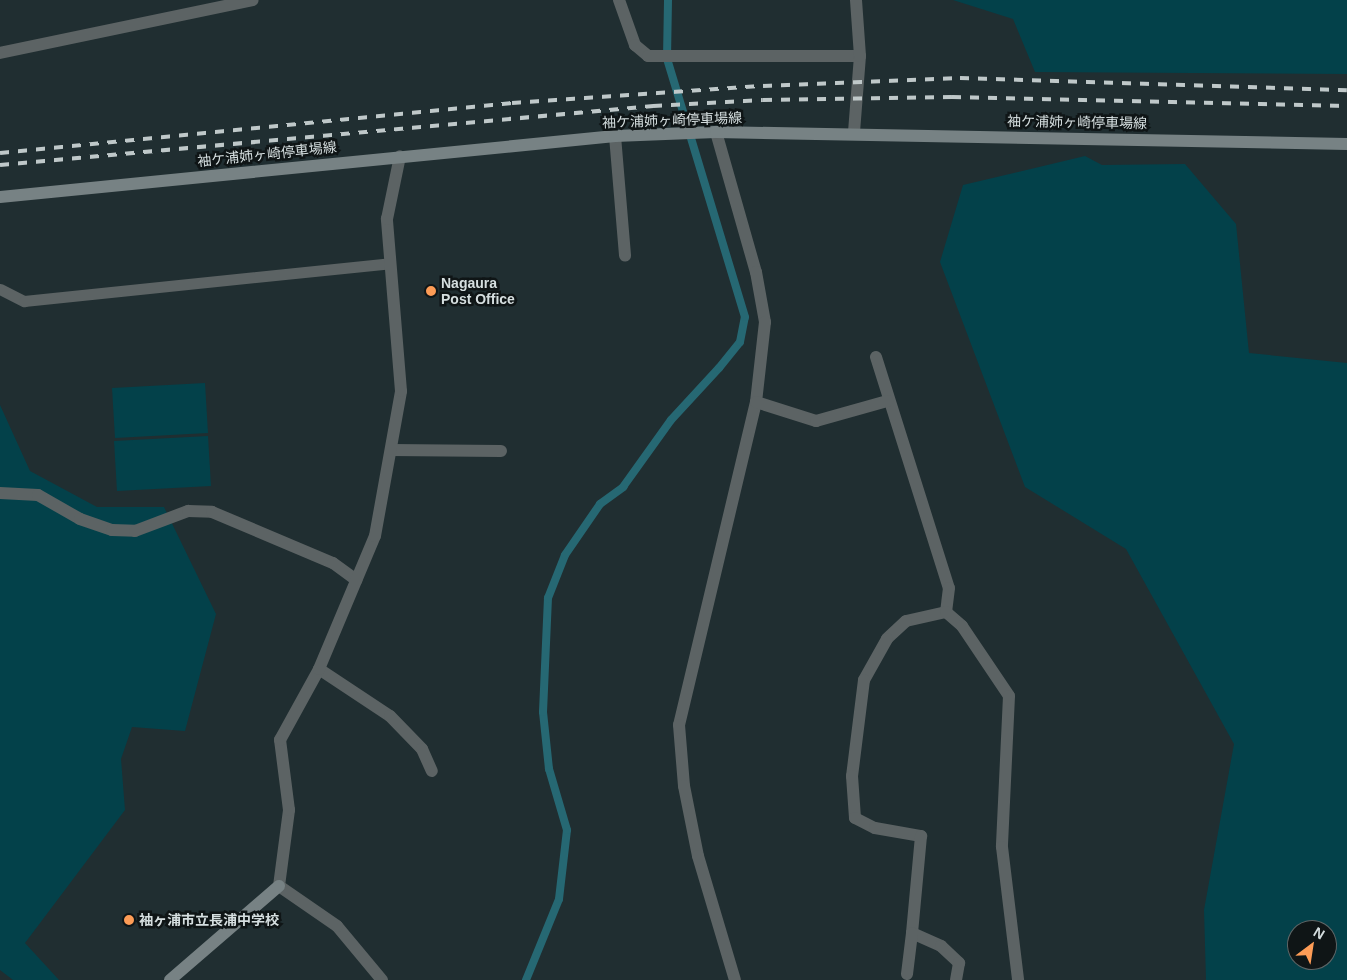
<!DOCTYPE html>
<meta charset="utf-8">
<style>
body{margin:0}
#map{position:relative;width:1347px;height:980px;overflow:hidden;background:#202e31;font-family:Helvetica,"Noto Sans JP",sans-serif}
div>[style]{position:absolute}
.green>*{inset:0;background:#03414a}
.stream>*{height:8px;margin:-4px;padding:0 4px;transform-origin:4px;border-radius:4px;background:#266873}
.lane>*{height:11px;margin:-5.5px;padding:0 5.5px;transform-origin:5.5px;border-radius:5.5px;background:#5c6364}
.street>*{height:12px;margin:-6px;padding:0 6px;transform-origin:6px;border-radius:6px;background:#5c6364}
.secondary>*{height:12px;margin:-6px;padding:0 6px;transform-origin:6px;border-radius:6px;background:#778284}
.rail>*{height:4px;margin-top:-2px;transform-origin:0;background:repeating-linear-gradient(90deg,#bfc8c9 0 9px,transparent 0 18px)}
.dots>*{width:14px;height:14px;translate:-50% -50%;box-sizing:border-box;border:2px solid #0f1516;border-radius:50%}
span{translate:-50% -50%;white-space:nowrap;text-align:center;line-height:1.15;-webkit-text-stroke:5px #0f1516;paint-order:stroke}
.street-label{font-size:14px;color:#d5dedf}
.poi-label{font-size:14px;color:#d5dedf;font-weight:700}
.left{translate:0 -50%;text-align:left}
.north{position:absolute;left:1287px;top:920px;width:50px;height:50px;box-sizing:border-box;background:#0f1516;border:1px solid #5e6566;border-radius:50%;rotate:31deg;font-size:14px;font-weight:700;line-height:20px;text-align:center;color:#d5dedf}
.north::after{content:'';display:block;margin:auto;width:18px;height:22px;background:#fd9c56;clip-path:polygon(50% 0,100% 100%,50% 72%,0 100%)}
</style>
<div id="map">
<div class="green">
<i style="clip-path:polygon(953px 0,1347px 0,1347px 74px,1035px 72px,1013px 19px)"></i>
<i style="clip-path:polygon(evenodd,1085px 156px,1102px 165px,1185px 164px,1236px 224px,1249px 353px,1347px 363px,1347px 980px,1206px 980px,1204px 910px,1234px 744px,1126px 549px,1025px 487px,940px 262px,963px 185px,1085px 156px,1297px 930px,1327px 930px,1327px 960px,1297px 960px,1297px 930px)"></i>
<i style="clip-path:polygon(205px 383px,208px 433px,115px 438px,112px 388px)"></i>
<i style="clip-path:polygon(0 405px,30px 471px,97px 507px,164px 507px,216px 614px,185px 731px,132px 727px,121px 759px,125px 810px,25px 943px,59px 980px,13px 980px,0 970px)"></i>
<i style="clip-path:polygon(208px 436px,211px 486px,117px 491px,114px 441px)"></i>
</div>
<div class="stream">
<i style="left:526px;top:980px;width:87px;rotate:-67.8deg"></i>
<i style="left:559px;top:899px;width:69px;rotate:-83.4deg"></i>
<i style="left:567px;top:830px;width:64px;rotate:-106.4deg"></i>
<i style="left:549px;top:769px;width:57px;rotate:-96deg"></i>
<i style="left:543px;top:712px;width:114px;rotate:-87.5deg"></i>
<i style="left:548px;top:598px;width:46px;rotate:-68.4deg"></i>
<i style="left:565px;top:555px;width:62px;rotate:-55.5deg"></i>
<i style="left:600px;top:504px;width:29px;rotate:-36deg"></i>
<i style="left:623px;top:487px;width:82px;rotate:-54.4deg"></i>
<i style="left:671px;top:420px;width:71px;rotate:-47.3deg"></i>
<i style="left:719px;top:368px;width:33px;rotate:-51deg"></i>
<i style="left:740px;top:342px;width:25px;rotate:-79deg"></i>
<i style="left:745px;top:317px;width:270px;rotate:-106.8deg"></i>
<i style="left:667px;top:58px;width:58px;rotate:-89deg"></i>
</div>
<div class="lane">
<i style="left:0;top:289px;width:27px;rotate:27deg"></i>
<i style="left:24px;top:301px;width:368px;rotate:-5.9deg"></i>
</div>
<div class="street">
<i style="left:619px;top:0;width:48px;rotate:70.4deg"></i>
<i style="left:635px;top:45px;width:17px;rotate:40deg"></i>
<i style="left:648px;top:56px;width:212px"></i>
<i style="left:0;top:53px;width:258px;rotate:-11.8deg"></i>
<i style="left:716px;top:132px;width:146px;rotate:74.1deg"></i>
<i style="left:756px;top:272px;width:51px;rotate:79.8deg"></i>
<i style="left:765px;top:322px;width:81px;rotate:96.4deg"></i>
<i style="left:756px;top:402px;width:332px;rotate:103.4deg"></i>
<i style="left:679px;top:725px;width:61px;rotate:85.3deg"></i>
<i style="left:684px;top:786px;width:71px;rotate:78.7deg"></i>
<i style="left:698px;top:856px;width:129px;rotate:73.4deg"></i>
<i style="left:854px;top:132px;width:76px;rotate:-85.5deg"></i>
<i style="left:860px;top:56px;width:56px;rotate:-94.1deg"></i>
<i style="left:615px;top:136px;width:120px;rotate:85.2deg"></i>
<i style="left:876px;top:357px;width:242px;rotate:72.5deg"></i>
<i style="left:949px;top:588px;width:24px;rotate:97deg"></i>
<i style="left:756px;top:402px;width:63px;rotate:17.6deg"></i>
<i style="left:816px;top:421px;width:74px;rotate:-15.7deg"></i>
<i style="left:391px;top:450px;width:110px;rotate:0.5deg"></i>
<i style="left:0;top:493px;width:38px;rotate:3deg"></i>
<i style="left:38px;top:495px;width:48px;rotate:29.7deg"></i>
<i style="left:80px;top:519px;width:34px;rotate:19deg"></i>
<i style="left:112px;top:530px;width:23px;rotate:2deg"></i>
<i style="left:135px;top:531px;width:57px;rotate:-20.7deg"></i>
<i style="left:188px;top:511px;width:24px;rotate:2deg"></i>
<i style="left:212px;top:512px;width:131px;rotate:22.9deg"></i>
<i style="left:333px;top:563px;width:29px;rotate:36deg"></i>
<i style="left:946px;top:612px;width:41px;rotate:167.3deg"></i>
<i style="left:906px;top:621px;width:26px;rotate:137deg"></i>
<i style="left:887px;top:639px;width:47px;rotate:119.3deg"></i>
<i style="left:864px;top:680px;width:97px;rotate:97.1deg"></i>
<i style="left:852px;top:776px;width:42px;rotate:85.9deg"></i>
<i style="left:855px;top:818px;width:22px;rotate:27deg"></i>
<i style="left:875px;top:828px;width:47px;rotate:9.9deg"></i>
<i style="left:921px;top:836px;width:97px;rotate:95.3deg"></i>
<i style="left:912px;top:933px;width:32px;rotate:24deg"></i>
<i style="left:941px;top:946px;width:25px;rotate:43deg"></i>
<i style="left:959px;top:963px;width:17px;rotate:100deg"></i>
<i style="left:946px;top:612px;width:21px;rotate:41deg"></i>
<i style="left:962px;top:626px;width:84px;rotate:56.1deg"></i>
<i style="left:1009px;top:696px;width:151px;rotate:92.7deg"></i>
<i style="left:1002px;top:847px;width:134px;rotate:83.1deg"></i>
<i style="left:319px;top:669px;width:85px;rotate:33.5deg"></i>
<i style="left:390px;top:716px;width:46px;rotate:45.9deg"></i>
<i style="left:422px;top:749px;width:24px;rotate:66deg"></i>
<i style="left:907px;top:974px;width:41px;rotate:-83deg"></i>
<i style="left:382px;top:980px;width:70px;rotate:-129.8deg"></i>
<i style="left:337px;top:926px;width:70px;rotate:-145.4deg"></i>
<i style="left:279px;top:886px;width:77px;rotate:-82.5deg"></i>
<i style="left:289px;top:810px;width:71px;rotate:-97.3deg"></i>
<i style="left:280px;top:740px;width:81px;rotate:-61.2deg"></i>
<i style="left:319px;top:669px;width:144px;rotate:-67.2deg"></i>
<i style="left:375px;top:536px;width:147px;rotate:-79.8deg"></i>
<i style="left:401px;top:391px;width:173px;rotate:-94.7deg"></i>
<i style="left:387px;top:219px;width:64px;rotate:-78.3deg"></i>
</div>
<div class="secondary">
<i style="left:0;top:197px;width:618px;rotate:-5.66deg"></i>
<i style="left:615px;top:136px;width:101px;rotate:-2.3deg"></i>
<i style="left:716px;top:132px;width:631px;rotate:1.09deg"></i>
<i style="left:170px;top:980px;width:144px;rotate:-40.8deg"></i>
</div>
<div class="rail">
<i style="left:0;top:153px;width:514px;rotate:-5.58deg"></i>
<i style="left:512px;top:103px;width:252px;rotate:-3.9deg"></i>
<i style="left:763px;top:86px;width:197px;rotate:-2.3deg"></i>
<i style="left:960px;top:78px;width:387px;rotate:1.8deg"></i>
<i style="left:0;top:165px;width:656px;rotate:-5.16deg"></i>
<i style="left:653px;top:106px;width:110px;rotate:-3.1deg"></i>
<i style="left:763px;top:100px;width:189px;rotate:-0.9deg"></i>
<i style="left:952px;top:97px;width:395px;rotate:1.3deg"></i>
</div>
<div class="dots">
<i style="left:431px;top:291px;background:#fd9c56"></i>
<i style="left:129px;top:920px;background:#fd9c56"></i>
</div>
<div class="street-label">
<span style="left:672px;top:120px;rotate:-2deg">袖ケ浦姉ヶ崎停車場線</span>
<span style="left:1077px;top:122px;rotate:1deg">袖ケ浦姉ヶ崎停車場線</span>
<span style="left:267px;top:154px;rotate:-6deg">袖ケ浦姉ヶ崎停車場線</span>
</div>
<div class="poi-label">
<span class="left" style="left:441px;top:291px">Nagaura<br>Post Office</span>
<span class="left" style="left:139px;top:920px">袖ヶ浦市立長浦中学校</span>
</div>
<div class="north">N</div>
</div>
